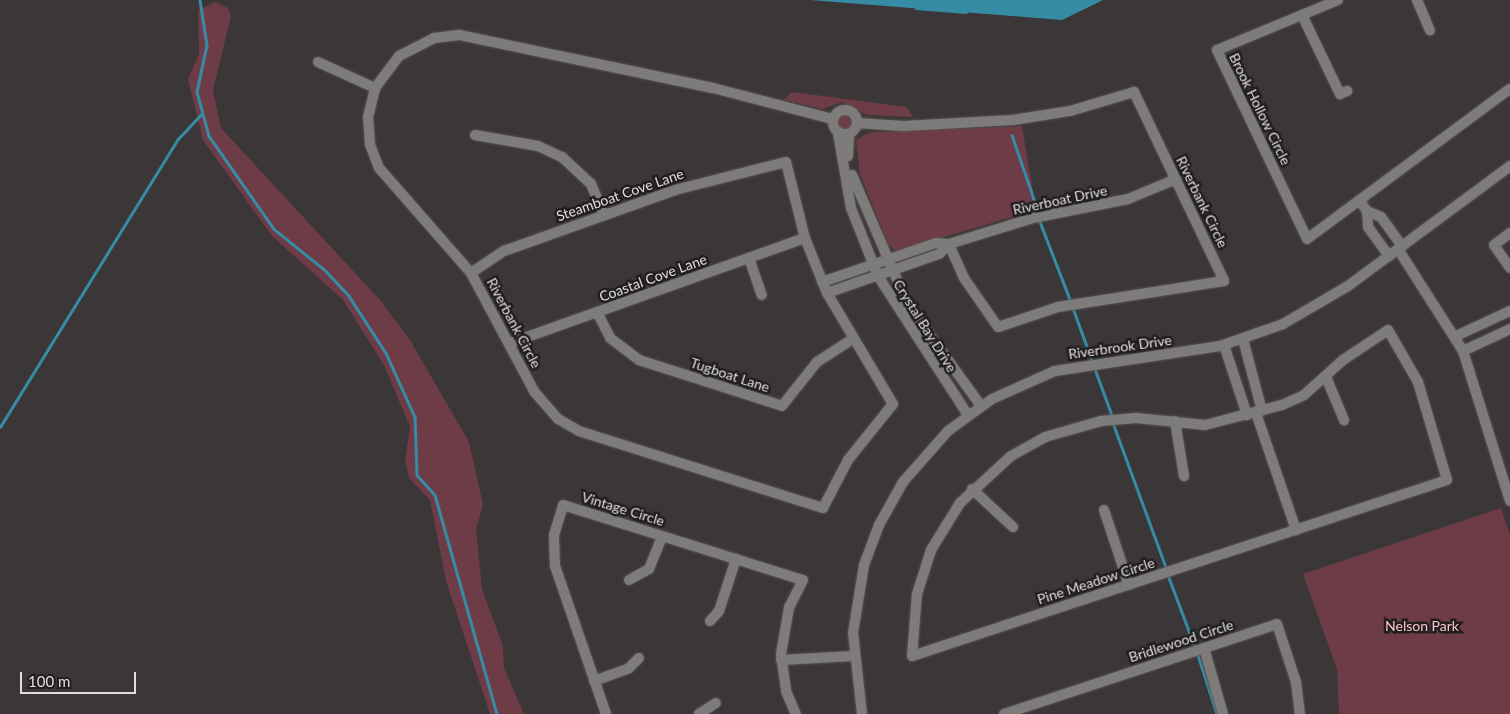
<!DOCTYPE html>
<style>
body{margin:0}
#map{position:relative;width:1510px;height:714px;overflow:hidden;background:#3b3637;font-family:Lato,sans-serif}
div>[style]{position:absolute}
.green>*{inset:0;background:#6e3c47}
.round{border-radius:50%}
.water>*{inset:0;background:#378ca5}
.stream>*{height:2.5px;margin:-1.25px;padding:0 1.25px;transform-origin:1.25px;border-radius:1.25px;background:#378ca5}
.roads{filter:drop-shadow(0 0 1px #595455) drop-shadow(0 0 1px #595455)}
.minor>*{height:10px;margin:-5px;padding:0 5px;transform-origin:5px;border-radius:5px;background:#7e7b7b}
.minor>.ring{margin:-5px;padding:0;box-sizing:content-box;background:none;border:10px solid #7e7b7b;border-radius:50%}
span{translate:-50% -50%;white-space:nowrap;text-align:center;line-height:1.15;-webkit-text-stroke:5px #211e1f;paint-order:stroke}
.street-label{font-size:14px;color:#e1ddde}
.park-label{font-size:14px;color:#fec1ce}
.scale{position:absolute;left:20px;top:672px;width:116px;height:22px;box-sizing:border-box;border:2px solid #e1ddde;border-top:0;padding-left:6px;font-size:15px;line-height:18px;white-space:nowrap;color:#e1ddde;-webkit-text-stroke:4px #211e1f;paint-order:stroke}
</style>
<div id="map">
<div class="green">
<i style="clip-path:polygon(215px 2px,228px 8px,231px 16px,213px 90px,221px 128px,380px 300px,410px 340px,469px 442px,483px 504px,476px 530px,482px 589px,503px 646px,504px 668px,524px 714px,490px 714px,446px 581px,430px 500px,409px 478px,405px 460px,410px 427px,384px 365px,343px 300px,272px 236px,203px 140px,188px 79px,199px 54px,198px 10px)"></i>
<i style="clip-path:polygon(792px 92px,907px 107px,913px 117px,867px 115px,842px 102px,823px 109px,783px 100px)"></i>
<i class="round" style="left:835px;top:112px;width:20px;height:20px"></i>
<i style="clip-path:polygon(1022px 126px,1036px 210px,896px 251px,888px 244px,860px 174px,856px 140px,870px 132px)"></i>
<i style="clip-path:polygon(1501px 508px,1510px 535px,1510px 714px,1339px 714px,1337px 669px,1303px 574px)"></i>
</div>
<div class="water">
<i style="clip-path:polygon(810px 0,1103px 0,1062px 20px)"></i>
</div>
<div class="stream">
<i style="left:200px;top:0;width:46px;rotate:81.2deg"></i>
<i style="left:207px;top:45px;width:48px;rotate:102deg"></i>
<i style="left:197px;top:92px;width:46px;rotate:74.7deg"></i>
<i style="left:209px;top:136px;width:113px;rotate:55deg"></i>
<i style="left:274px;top:229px;width:65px;rotate:38.8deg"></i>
<i style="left:325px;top:270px;width:35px;rotate:47deg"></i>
<i style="left:349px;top:296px;width:68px;rotate:57deg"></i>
<i style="left:386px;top:353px;width:70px;rotate:65.6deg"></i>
<i style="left:415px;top:417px;width:58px;rotate:88deg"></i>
<i style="left:417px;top:475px;width:27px;rotate:48deg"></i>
<i style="left:435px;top:495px;width:228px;rotate:74.2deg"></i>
<i style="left:916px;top:8px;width:50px;rotate:4.6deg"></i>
<i style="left:1012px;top:135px;width:83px;rotate:71.1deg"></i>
<i style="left:1039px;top:219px;width:89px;rotate:68.9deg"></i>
<i style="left:1073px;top:308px;width:59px;rotate:70deg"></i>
<i style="left:1095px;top:369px;width:52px;rotate:69.8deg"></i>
<i style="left:1113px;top:423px;width:157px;rotate:69.8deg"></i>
<i style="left:0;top:427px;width:339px;rotate:-58.3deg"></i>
<i style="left:178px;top:139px;width:33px;rotate:-47deg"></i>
<i style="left:1168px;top:575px;width:77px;rotate:69.4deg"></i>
<i style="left:1197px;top:652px;width:65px;rotate:72.1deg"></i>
</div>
<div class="roads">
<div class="minor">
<i style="left:1338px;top:0;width:131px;rotate:157.5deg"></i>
<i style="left:1217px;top:50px;width:209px;rotate:64.5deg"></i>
<i style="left:1307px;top:239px;width:252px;rotate:-36.5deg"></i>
<i style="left:1417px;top:0;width:33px;rotate:67deg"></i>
<i style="left:1302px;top:15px;width:88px;rotate:64.3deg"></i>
<i style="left:1340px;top:94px;width:8px;rotate:-23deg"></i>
<i style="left:318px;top:62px;width:63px;rotate:24.5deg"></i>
<i class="ring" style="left:833px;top:110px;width:14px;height:14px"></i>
<i style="left:857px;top:123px;width:47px;rotate:3.7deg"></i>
<i style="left:904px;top:126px;width:109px;rotate:-3.2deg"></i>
<i style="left:1013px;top:120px;width:58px;rotate:-9deg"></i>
<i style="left:1070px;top:111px;width:67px;rotate:-16.5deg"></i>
<i style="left:1134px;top:92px;width:209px;rotate:64.5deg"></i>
<i style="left:1224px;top:281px;width:168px;rotate:171.1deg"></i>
<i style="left:1058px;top:307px;width:63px;rotate:161.6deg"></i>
<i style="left:998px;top:327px;width:60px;rotate:-124.8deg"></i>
<i style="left:964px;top:278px;width:37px;rotate:-114deg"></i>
<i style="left:838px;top:133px;width:76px;rotate:80.2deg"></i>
<i style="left:851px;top:208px;width:73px;rotate:68.3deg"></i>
<i style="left:878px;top:276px;width:166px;rotate:57.1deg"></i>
<i style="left:475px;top:135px;width:64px;rotate:9.9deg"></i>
<i style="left:538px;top:146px;width:26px;rotate:25deg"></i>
<i style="left:562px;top:157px;width:40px;rotate:43deg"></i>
<i style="left:591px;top:184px;width:34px;rotate:67deg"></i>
<i style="left:848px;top:156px;width:22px;rotate:-87deg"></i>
<i style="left:852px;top:175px;width:142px;rotate:66.7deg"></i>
<i style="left:908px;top:305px;width:125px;rotate:54.1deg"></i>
<i style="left:1359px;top:200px;width:14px;rotate:54deg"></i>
<i style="left:1367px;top:211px;width:15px;rotate:23deg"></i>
<i style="left:1381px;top:217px;width:36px;rotate:54deg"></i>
<i style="left:1367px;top:211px;width:16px;rotate:86deg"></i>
<i style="left:1368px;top:227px;width:36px;rotate:54deg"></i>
<i style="left:1510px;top:233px;width:20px;rotate:143deg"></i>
<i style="left:1494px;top:245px;width:28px;rotate:55deg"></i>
<i style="left:1398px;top:249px;width:121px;rotate:57.5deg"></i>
<i style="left:1463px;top:351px;width:157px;rotate:72.6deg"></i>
<i style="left:749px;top:258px;width:39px;rotate:71deg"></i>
<i style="left:471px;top:273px;width:40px;rotate:-34deg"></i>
<i style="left:504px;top:251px;width:182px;rotate:-19.6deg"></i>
<i style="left:675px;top:190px;width:114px;rotate:-14.2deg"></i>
<i style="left:786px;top:162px;width:78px;rotate:76deg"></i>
<i style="left:805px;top:238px;width:59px;rotate:68.2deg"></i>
<i style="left:827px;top:293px;width:129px;rotate:59.3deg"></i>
<i style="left:893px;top:404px;width:72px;rotate:128.8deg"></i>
<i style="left:848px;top:460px;width:54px;rotate:117.5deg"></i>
<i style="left:823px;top:508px;width:256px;rotate:-162.5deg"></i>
<i style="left:579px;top:431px;width:24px;rotate:-150deg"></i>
<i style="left:558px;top:419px;width:37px;rotate:-131deg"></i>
<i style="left:534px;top:391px;width:134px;rotate:-118.1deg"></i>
<i style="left:471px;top:273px;width:140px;rotate:-131.2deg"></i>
<i style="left:379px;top:168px;width:26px;rotate:-111deg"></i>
<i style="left:370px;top:144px;width:27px;rotate:-94deg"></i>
<i style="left:368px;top:117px;width:30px;rotate:-76deg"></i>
<i style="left:375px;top:88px;width:40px;rotate:-53deg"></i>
<i style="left:399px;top:56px;width:39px;rotate:-27deg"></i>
<i style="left:434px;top:38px;width:25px;rotate:-7deg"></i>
<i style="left:459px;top:35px;width:259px;rotate:11.8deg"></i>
<i style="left:713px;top:88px;width:124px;rotate:14.5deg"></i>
<i style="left:822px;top:282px;width:120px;rotate:-18.9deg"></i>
<i style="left:936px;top:243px;width:13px;rotate:4deg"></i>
<i style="left:949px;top:244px;width:88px;rotate:-17.2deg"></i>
<i style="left:1033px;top:218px;width:97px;rotate:-11.3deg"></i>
<i style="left:1128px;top:199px;width:52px;rotate:-22.6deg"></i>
<i style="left:827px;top:293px;width:119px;rotate:-19.2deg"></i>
<i style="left:939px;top:254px;width:14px;rotate:-45deg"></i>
<i style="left:597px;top:312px;width:29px;rotate:63deg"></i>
<i style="left:610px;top:338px;width:36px;rotate:37deg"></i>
<i style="left:639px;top:360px;width:150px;rotate:17.8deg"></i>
<i style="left:782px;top:406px;width:56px;rotate:-51.5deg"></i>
<i style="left:817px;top:362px;width:40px;rotate:-32.9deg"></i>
<i style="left:1388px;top:330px;width:60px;rotate:60deg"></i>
<i style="left:1418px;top:382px;width:102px;rotate:73.5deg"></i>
<i style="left:1447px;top:480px;width:563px;rotate:161.79deg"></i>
<i style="left:912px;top:656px;width:62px;rotate:-85.4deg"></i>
<i style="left:917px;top:594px;width:46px;rotate:-72.3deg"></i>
<i style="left:931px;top:550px;width:55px;rotate:-58.3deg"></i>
<i style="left:960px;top:503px;width:69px;rotate:-42.7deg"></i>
<i style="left:1011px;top:456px;width:39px;rotate:-29deg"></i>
<i style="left:1045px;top:437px;width:58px;rotate:-15.9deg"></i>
<i style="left:1101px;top:421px;width:35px;rotate:-5deg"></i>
<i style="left:1136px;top:418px;width:69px;rotate:5.8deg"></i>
<i style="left:1205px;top:425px;width:80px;rotate:-14.6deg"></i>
<i style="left:1282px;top:405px;width:24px;rotate:-24deg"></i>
<i style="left:1304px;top:395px;width:52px;rotate:-41.9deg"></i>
<i style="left:1343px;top:360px;width:54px;rotate:-33.7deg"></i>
<i style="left:1456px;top:336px;width:60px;rotate:-24.8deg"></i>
<i style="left:1243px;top:339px;width:74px;rotate:75.2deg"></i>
<i style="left:510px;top:343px;width:313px;rotate:-19.6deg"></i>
<i style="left:1224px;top:345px;width:74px;rotate:71.8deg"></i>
<i style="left:1463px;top:351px;width:52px;rotate:-25.1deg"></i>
<i style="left:1326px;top:377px;width:47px;rotate:67.3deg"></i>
<i style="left:1256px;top:413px;width:124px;rotate:71.1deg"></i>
<i style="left:1175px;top:421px;width:56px;rotate:80.7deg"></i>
<i style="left:972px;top:489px;width:56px;rotate:42.8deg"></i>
<i style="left:1104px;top:510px;width:79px;rotate:71.6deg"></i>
<i style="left:629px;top:580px;width:23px;rotate:-29deg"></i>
<i style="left:649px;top:569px;width:35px;rotate:-68deg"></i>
<i style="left:710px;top:621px;width:13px;rotate:-48deg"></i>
<i style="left:719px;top:611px;width:55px;rotate:-71.9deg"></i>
<i style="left:1204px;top:648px;width:69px;rotate:73.9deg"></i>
<i style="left:781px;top:660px;width:73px;rotate:-3.1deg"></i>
<i style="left:594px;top:681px;width:37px;rotate:-20deg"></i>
<i style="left:629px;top:668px;width:14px;rotate:-45deg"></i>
<i style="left:606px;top:714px;width:157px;rotate:-109deg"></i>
<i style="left:555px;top:566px;width:31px;rotate:-92deg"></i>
<i style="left:554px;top:535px;width:31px;rotate:-73deg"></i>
<i style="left:563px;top:505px;width:251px;rotate:17.4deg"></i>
<i style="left:803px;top:580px;width:31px;rotate:117deg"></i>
<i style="left:789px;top:608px;width:47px;rotate:99.9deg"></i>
<i style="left:781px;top:654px;width:37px;rotate:82deg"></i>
<i style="left:786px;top:691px;width:25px;rotate:67deg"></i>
<i style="left:699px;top:714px;width:20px;rotate:-33deg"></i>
<i style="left:862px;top:714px;width:81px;rotate:-96.3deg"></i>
<i style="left:853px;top:633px;width:69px;rotate:-80.8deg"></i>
<i style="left:864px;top:565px;width:43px;rotate:-69.4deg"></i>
<i style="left:879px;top:525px;width:49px;rotate:-60.8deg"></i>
<i style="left:903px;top:482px;width:68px;rotate:-48.6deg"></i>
<i style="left:948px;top:431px;width:54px;rotate:-36deg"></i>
<i style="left:992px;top:399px;width:69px;rotate:-24deg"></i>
<i style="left:1055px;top:371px;width:167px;rotate:-8.6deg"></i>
<i style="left:1220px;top:346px;width:67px;rotate:-19.2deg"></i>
<i style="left:1283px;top:324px;width:75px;rotate:-30.3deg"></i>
<i style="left:1348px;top:286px;width:202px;rotate:-36.5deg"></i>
<i style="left:1004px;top:714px;width:287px;rotate:-18.2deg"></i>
<i style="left:1277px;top:624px;width:61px;rotate:71.9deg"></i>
<i style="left:1296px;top:682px;width:32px;rotate:83deg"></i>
</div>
</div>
<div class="street-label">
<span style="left:1260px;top:109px;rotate:64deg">Brook Hollow Circle</span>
<span style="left:620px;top:195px;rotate:-19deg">Steamboat Cove Lane</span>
<span style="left:1060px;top:200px;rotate:-12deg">Riverboat Drive</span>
<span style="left:1202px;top:202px;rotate:64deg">Riverbank Circle</span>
<span style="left:653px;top:278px;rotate:-20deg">Coastal Cove Lane</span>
<span style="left:514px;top:323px;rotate:62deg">Riverbank Circle</span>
<span style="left:925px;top:326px;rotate:58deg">Crystal Bay Drive</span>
<span style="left:1120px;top:347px;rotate:-8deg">Riverbrook Drive</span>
<span style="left:730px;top:375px;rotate:18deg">Tugboat Lane</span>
<span style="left:623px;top:509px;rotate:17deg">Vintage Circle</span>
<span style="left:1096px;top:581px;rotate:-18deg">Pine Meadow Circle</span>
<span style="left:1181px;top:641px;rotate:-18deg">Bridlewood Circle</span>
</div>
<div class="park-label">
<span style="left:1422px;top:626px">Nelson Park</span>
</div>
<div class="scale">100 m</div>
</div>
